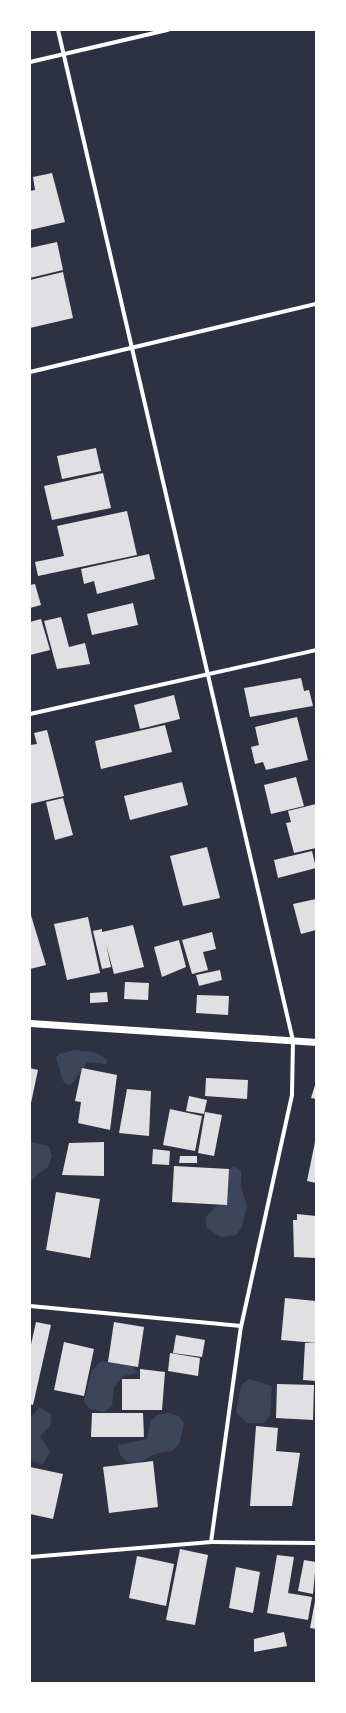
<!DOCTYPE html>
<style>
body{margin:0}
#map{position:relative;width:346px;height:1713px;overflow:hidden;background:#2d3142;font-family:"DM Sans",sans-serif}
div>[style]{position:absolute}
.green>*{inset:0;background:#3c4559}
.building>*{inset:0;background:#e0e0e3}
.minor>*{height:4px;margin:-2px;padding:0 2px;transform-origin:2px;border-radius:2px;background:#fff}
.tertiary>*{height:7px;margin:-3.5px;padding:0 3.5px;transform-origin:3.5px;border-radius:3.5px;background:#fff}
span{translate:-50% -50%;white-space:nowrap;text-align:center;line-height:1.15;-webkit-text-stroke:3px #fff;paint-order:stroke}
.frame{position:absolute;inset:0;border:31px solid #fff;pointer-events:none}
</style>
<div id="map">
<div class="green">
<i style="clip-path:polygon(74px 1050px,95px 1052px,108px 1060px,106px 1064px,87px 1062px,71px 1085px,67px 1084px,63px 1081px,56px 1058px,59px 1054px)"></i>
<i style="clip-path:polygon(30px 1142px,49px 1146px,52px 1156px,49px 1166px,30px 1181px)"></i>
<i style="clip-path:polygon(234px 1166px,241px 1171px,241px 1187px,247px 1206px,242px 1227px,236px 1235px,221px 1237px,207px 1228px,205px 1218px,219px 1203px,222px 1175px)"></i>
<i style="clip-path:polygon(102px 1361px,133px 1366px,138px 1373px,124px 1376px,114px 1387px,112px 1406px,104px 1412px,89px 1409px,84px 1401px,92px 1370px)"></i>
<i style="clip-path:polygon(249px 1379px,272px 1386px,270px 1416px,263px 1423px,247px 1423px,236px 1413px,241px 1385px)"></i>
<i style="clip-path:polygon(40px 1407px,51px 1415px,50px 1426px,40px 1436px,50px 1452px,43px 1464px,30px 1461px,30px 1418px)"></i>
<i style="clip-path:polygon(169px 1413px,179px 1416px,184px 1423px,180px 1442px,174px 1450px,155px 1454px,138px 1463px,127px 1462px,120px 1455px,118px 1445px,147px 1439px,151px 1420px,159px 1414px)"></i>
</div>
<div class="building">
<i style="clip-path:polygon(52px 173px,65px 222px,30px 230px,30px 191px,35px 190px,33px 177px)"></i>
<i style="clip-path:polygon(57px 242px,63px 270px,30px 278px,30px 248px)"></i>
<i style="clip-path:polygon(63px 272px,73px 318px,30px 328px,30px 280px)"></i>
<i style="clip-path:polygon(96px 448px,101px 471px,62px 479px,57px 456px)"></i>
<i style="clip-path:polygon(103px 473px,111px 508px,52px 520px,44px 486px)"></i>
<i style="clip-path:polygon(127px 511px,137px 555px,38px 576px,35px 562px,64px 556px,57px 526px)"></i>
<i style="clip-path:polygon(149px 554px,155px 579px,97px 594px,94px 581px,84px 584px,81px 569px)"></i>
<i style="clip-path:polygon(35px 584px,41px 605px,30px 608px,30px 585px)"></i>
<i style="clip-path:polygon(133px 603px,138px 625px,92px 635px,87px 614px)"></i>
<i style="clip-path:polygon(61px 617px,69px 647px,85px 643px,90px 664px,57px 669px,44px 621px)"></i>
<i style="clip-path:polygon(41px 619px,50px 650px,30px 655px,30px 622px)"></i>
<i style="clip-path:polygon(301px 678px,304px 691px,309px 690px,313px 706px,250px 717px,244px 688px)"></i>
<i style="clip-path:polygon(174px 695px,180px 719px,140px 729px,134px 705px)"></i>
<i style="clip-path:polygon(297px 717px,308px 760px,266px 770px,263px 762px,255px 764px,251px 747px,259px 745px,255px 727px)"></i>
<i style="clip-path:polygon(165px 725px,172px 752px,101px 769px,95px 741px)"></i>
<i style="clip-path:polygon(47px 730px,64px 796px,30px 804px,30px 745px,37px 744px,34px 733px)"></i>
<i style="clip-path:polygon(296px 777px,304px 806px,271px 814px,264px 785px)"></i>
<i style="clip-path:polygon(182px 782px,188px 805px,130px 820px,124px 796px)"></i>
<i style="clip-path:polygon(63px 798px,73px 835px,55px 840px,46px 802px)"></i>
<i style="clip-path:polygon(316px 804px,316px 848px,294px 853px,286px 823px,291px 822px,288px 811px)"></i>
<i style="clip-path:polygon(207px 847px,220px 898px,183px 906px,170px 856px)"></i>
<i style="clip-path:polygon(312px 851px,316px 868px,278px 878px,274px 860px)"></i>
<i style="clip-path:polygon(316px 899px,316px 930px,301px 934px,293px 904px)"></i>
<i style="clip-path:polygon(30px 912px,46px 965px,30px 969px)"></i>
<i style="clip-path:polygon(88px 917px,100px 973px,67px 980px,54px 924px)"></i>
<i style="clip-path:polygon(133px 925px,144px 967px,114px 974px,106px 944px,111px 967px,102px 969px,93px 931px,102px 929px,102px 932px)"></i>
<i style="clip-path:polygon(212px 932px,216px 949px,203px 952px,208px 970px,192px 974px,182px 940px)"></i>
<i style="clip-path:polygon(179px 940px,186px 967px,162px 977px,154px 947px)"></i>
<i style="clip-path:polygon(220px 970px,222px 980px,199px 986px,196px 975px)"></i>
<i style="clip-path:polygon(125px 982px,149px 983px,148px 1000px,124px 999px)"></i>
<i style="clip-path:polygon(107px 992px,108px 1002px,90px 1003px,90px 993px)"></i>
<i style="clip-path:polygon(197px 995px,229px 996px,228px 1015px,196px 1013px)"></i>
<i style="clip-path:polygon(30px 1068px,38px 1070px,31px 1103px,30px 1103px)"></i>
<i style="clip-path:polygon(82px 1068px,117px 1075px,110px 1130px,78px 1123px,81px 1102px,75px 1101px)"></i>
<i style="clip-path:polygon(206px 1078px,248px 1080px,247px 1099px,205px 1096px)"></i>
<i style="clip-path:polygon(316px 1082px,316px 1099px,311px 1098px)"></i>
<i style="clip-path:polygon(127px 1089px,151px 1091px,149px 1136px,119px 1133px)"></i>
<i style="clip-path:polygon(189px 1096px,207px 1100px,204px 1114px,186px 1111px)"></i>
<i style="clip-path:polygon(170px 1109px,202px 1116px,195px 1151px,163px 1145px)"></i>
<i style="clip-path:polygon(205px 1112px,222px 1115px,214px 1156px,198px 1153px)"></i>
<i style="clip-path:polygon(104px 1142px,104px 1176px,62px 1175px,69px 1143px)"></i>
<i style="clip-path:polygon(315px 1142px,316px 1142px,316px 1183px,307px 1181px)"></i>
<i style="clip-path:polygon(153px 1149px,170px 1151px,169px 1165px,152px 1164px)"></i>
<i style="clip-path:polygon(180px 1156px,197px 1156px,197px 1163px,179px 1163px)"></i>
<i style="clip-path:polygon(174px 1166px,229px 1169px,227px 1205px,172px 1202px)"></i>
<i style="clip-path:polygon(56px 1192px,100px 1199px,90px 1258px,46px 1250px)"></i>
<i style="clip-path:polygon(297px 1214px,316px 1216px,316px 1258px,294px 1257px,293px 1220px,297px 1220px)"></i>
<i style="clip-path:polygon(285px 1298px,316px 1301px,316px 1343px,281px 1340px)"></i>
<i style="clip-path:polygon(36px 1322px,51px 1325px,33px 1405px,30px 1404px,30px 1349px)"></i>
<i style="clip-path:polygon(114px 1322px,144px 1327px,138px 1367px,108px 1362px)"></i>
<i style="clip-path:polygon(176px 1335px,205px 1340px,202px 1357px,173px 1353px)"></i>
<i style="clip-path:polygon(64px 1342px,94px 1349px,84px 1396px,54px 1390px)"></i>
<i style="clip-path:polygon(305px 1343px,316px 1343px,316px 1381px,303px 1380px)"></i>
<i style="clip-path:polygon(170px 1353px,200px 1358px,198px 1376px,168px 1371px)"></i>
<i style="clip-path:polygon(140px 1369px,165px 1372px,162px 1410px,122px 1410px,122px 1379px,140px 1379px)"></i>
<i style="clip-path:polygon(277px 1384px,314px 1385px,313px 1420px,276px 1418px)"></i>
<i style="clip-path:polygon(92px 1413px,143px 1413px,144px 1437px,91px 1437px)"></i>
<i style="clip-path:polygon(256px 1426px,278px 1428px,276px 1451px,300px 1453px,292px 1506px,250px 1506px)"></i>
<i style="clip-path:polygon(153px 1461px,158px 1507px,109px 1513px,103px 1467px)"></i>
<i style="clip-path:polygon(30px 1467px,63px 1474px,53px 1519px,30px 1514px)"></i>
<i style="clip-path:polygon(180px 1549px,208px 1555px,195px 1625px,166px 1620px)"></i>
<i style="clip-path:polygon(277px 1555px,294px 1557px,288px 1593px,312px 1597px,308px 1620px,267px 1613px)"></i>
<i style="clip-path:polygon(137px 1556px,174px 1564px,166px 1606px,129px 1598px)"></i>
<i style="clip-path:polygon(304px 1560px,316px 1562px,313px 1594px,298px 1591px)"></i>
<i style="clip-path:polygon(236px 1567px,260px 1572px,253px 1613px,229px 1608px)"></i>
<i style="clip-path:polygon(316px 1596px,316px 1629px,310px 1628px)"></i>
<i style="clip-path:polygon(284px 1632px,287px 1646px,254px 1652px,254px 1639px)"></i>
</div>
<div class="minor">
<i style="left:58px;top:30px;width:1038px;rotate:76.91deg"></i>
<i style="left:293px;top:1041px;width:54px;rotate:91.1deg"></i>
<i style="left:292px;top:1095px;width:237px;rotate:102.4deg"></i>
<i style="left:241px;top:1326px;width:218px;rotate:97.9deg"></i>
<i style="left:30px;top:62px;width:142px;rotate:-13.1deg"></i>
<i style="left:30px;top:372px;width:294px;rotate:-13.4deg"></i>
<i style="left:30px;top:714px;width:293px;rotate:-12.6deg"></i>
<i style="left:30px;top:1306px;width:212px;rotate:5.4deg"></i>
<i style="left:30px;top:1557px;width:182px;rotate:-4.7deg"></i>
<i style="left:211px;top:1542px;width:105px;rotate:0.5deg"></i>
</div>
<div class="tertiary">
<i style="left:30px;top:1023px;width:287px;rotate:3.8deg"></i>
</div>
<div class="frame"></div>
</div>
